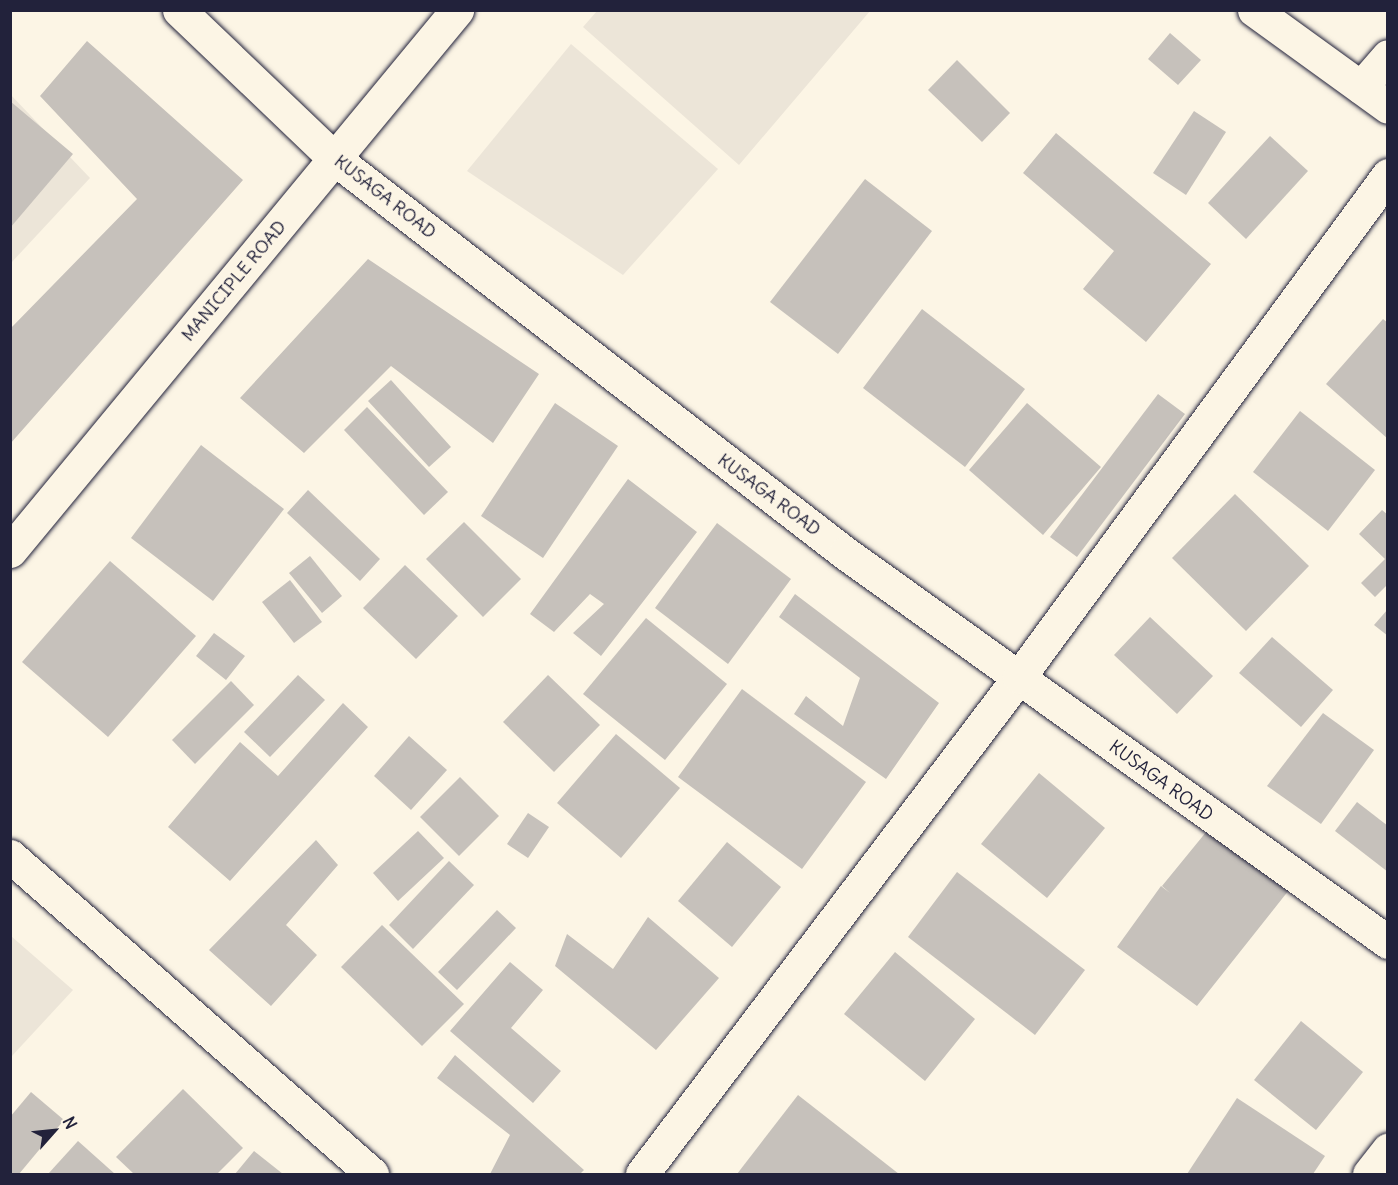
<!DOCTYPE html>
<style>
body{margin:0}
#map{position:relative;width:1398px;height:1185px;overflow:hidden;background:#fcf5e5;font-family:Delius,sans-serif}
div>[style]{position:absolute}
.built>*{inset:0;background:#ece5d8}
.building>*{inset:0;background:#c6c1bb}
.roads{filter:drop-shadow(0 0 2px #22223b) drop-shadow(0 0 2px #22223b)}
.street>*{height:33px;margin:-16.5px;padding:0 16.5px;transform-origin:16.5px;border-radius:16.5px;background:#fcf5e5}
.secondary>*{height:33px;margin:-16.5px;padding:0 16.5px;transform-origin:16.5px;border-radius:16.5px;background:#fcf5e5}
span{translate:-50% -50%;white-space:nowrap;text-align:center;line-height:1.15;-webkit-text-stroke:4.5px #fcf5e5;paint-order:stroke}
.street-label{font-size:18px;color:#22223b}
.frame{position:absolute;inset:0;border:12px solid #22223b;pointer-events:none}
.north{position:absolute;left:24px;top:1101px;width:60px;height:60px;-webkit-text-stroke:4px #fcf5e5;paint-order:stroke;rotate:63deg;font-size:16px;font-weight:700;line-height:24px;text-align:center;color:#22223b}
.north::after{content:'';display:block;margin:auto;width:21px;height:27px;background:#22223b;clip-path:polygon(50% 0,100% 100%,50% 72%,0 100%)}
</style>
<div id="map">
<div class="built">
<i style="clip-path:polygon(597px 11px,597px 10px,870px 11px,739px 165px,583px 27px)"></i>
<i style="clip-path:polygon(571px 44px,718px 169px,623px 275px,467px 171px)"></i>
<i style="clip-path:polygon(10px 94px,90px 178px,11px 263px,10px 263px)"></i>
<i style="clip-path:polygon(11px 936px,73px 990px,11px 1057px)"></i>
</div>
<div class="building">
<i style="clip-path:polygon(1170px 33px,1201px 60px,1178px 85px,1148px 59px)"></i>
<i style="clip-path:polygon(87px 41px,243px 180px,10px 444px,10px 329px,137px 199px,40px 96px)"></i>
<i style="clip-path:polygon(957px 60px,1010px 113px,982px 142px,928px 90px)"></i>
<i style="clip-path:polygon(10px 101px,73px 154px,10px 228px)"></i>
<i style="clip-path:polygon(1194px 111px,1226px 132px,1186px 195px,1153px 173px)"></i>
<i style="clip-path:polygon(1056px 133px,1211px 264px,1146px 342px,1083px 289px,1114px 251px,1023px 173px)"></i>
<i style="clip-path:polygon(1270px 136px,1308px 171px,1246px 239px,1208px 203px)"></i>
<i style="clip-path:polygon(865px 179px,932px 231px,838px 354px,770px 302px)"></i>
<i style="clip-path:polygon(368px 259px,539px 374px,493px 443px,391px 366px,304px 453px,240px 398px)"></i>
<i style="clip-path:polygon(922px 309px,1025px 389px,965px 467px,863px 388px)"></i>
<i style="clip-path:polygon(1383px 319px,1388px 323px,1388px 439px,1326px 384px)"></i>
<i style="clip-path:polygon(391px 380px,451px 447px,429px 467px,368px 401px)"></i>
<i style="clip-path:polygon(1158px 394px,1185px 414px,1077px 557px,1050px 537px)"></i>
<i style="clip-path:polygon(555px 403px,618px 446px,543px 558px,481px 516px)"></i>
<i style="clip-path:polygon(1027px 403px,1101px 467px,1043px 535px,969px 470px)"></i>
<i style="clip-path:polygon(367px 407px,448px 492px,424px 515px,344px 430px)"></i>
<i style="clip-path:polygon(1300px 411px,1375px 470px,1328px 531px,1253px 472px)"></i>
<i style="clip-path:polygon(201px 445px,284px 509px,213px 601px,131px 538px)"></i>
<i style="clip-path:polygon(628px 479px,697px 532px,601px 656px,573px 633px,604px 604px,590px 594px,554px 632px,530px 614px)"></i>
<i style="clip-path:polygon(308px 490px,380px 559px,360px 581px,287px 513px)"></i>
<i style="clip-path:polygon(1235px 494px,1309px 566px,1246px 631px,1172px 558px)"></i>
<i style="clip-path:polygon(1382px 510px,1388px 515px,1388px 584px,1375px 597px,1361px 583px,1385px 559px,1359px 534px)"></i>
<i style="clip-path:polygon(464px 522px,521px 579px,483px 617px,426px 559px)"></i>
<i style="clip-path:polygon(717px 523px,791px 579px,728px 664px,655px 608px)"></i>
<i style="clip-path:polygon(310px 556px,342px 596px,322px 613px,289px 573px)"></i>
<i style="clip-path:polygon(110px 561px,196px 636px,108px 737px,22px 662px)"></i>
<i style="clip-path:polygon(405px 565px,458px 616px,416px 659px,363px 608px)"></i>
<i style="clip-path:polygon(290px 580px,322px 622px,294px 643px,262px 602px)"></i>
<i style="clip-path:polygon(795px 594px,939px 703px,886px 779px,794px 714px,806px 696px,843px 726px,860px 678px,779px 617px)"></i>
<i style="clip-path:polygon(1388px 609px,1388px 636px,1374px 625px)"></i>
<i style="clip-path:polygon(1150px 617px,1213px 676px,1177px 714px,1114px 655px)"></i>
<i style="clip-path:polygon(646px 618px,727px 684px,665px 760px,583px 694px)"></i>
<i style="clip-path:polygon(214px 633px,245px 656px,226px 680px,196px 656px)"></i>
<i style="clip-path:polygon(1272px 637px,1333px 690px,1301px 727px,1239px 673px)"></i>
<i style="clip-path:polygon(298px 675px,325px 700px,270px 757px,244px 732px)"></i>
<i style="clip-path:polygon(548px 675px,600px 725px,554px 772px,503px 722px)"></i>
<i style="clip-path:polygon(231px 681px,254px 705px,195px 764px,172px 740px)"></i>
<i style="clip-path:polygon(742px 689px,866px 782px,802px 869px,678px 777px)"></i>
<i style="clip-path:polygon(343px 703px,368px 727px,230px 881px,168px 827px,240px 742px,278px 776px)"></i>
<i style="clip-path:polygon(1323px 713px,1374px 750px,1321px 824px,1267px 786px)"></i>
<i style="clip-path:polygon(616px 734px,680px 788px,621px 858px,557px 803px)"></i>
<i style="clip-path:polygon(409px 736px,447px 770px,411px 810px,374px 776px)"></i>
<i style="clip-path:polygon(1039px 773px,1105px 828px,1047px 898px,981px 844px)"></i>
<i style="clip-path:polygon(460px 777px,499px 816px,459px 856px,420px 817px)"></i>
<i style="clip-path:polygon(1357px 802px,1388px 826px,1388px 872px,1335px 831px)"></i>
<i style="clip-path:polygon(528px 813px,549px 827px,528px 858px,507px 844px)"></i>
<i style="clip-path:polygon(1211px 826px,1289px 890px,1197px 1006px,1117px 947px,1161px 886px,1170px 893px,1162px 886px)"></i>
<i style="clip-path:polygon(418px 831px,444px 858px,398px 901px,373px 873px)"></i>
<i style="clip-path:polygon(316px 840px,338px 865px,286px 925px,317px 955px,271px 1006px,209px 950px)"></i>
<i style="clip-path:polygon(727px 842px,781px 887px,732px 947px,678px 901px)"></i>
<i style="clip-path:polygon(449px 861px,474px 885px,413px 949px,389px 925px)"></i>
<i style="clip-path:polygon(957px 872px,1085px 970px,1035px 1035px,908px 937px)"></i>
<i style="clip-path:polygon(497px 910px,516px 928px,457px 990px,438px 972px)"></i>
<i style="clip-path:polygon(648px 917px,719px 978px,656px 1050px,555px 966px,567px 934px,613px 969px)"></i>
<i style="clip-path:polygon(382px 925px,464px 1004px,422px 1046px,341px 967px)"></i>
<i style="clip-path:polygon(895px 952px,975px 1019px,925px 1081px,844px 1014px)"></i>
<i style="clip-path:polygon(510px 962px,543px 990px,511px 1028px,561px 1071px,533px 1103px,450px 1031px)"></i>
<i style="clip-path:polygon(1301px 1021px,1363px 1072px,1316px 1130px,1254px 1080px)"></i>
<i style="clip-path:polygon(455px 1055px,584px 1170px,580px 1174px,490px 1174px,510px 1135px,437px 1078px)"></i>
<i style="clip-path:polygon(183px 1089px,243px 1148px,217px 1174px,134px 1174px,116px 1157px)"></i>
<i style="clip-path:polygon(31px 1092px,64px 1120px,19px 1174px,10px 1174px,10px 1117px)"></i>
<i style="clip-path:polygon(798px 1095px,899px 1174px,737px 1174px)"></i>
<i style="clip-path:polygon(1237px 1098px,1325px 1156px,1313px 1174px,1187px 1174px)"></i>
<i style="clip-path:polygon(78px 1141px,115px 1174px,48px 1174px)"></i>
<i style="clip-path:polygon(254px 1151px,283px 1174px,235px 1174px)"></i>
</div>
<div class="roads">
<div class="street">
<i style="left:1254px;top:10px;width:165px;rotate:35.9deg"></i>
<i style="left:1361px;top:87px;width:41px;rotate:-48.9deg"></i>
<i style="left:335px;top:159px;width:644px;rotate:37.69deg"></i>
<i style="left:845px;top:553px;width:668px;rotate:35.62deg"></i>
<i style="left:10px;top:856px;width:482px;rotate:41.3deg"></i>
<i style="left:642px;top:1174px;width:624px;rotate:-52.82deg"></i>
<i style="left:1019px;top:677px;width:623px;rotate:-53.68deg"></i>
<i style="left:1369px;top:1174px;width:31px;rotate:-52deg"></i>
</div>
<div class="secondary">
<i style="left:179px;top:10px;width:216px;rotate:43.7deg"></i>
<i style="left:10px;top:551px;width:702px;rotate:-50.43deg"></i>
</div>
</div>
<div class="street-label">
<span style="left:385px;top:197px;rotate:38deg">KUSAGA ROAD</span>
<span style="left:234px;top:281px;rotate:-50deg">MANICIPLE ROAD</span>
<span style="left:769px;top:495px;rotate:37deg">KUSAGA ROAD</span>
<span style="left:1161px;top:781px;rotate:36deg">KUSAGA ROAD</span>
</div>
<div class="frame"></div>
<div class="north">N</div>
</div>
